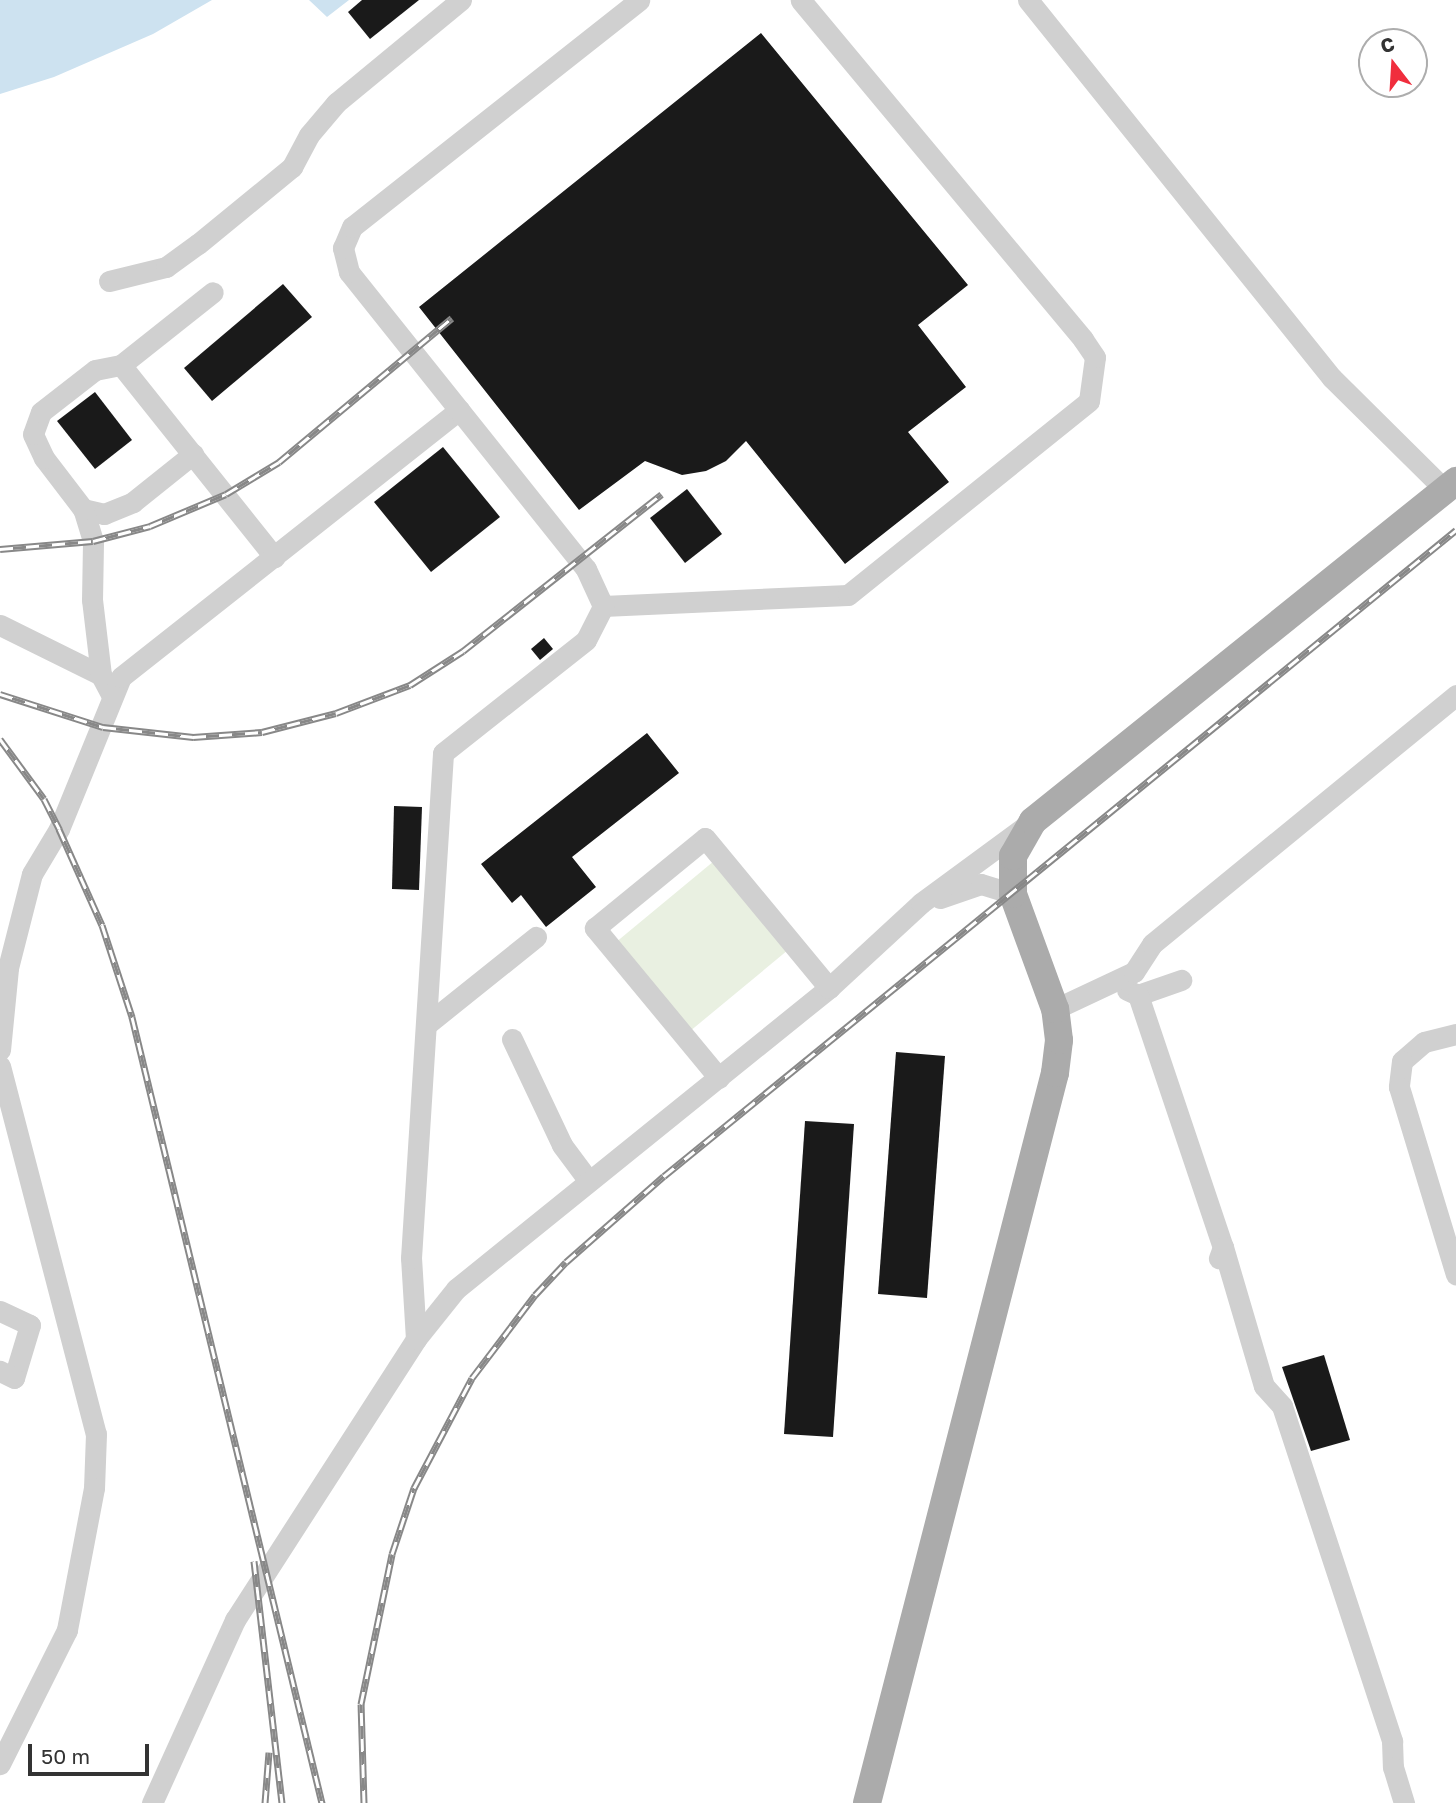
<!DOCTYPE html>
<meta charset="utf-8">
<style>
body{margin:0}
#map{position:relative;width:1456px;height:1803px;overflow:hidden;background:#fff;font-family:"Golos Text",sans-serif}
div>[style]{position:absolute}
.green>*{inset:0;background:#e9f0e1}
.water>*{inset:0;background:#cde2f0}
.building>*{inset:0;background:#1a1a1a}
.minor>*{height:21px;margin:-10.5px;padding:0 10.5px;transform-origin:10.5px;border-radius:10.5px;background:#d0d0d0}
.major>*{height:28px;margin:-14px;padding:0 14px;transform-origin:14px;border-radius:14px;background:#ababab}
.rail>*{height:7px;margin-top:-3.5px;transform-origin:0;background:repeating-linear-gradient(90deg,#fff 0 13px,#888 0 26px);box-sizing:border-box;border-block:2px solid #888}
span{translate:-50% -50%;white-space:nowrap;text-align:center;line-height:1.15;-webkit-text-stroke:7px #fff;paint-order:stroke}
.north{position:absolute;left:1358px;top:28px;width:70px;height:70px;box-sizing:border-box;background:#fff;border:2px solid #adadad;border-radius:50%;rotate:343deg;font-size:19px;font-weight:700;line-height:28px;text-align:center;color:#333}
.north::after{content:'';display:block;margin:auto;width:24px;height:32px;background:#f02e3d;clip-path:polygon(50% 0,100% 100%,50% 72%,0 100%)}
.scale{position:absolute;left:28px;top:1744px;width:121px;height:32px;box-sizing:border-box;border:4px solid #333;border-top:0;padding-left:9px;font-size:21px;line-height:24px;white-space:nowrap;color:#333;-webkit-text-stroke:5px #fff;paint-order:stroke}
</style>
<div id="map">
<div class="green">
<i style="clip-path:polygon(714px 861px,788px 950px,689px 1032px,615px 943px)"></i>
</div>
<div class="water">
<i style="clip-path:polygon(0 0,212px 0,153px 34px,54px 77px,0 94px)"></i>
<i style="clip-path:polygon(309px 0,349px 0,327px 17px)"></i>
</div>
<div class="building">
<i style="clip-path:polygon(362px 0,419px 0,370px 39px,348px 12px)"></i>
<i style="clip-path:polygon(761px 33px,968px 285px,918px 325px,966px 387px,908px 432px,949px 482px,845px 564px,746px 441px,726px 461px,706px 471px,682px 475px,645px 461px,579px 510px,419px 307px)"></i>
<i style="clip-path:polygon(283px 284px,312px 317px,212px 401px,184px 368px)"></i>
<i style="clip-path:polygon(95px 392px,132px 440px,95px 469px,57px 421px)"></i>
<i style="clip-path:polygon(443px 447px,500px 517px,431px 572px,374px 502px)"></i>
<i style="clip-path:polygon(687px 489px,722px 534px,685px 563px,650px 518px)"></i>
<i style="clip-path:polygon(544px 638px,553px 649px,540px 660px,531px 649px)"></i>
<i style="clip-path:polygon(647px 733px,679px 773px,572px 857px,596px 887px,546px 927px,521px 895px,512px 903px,481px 864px)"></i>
<i style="clip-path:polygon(394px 806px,422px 807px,419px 890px,392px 889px)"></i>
<i style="clip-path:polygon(896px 1052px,945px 1056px,927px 1298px,878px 1294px)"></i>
<i style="clip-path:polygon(805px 1121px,854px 1124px,833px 1437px,784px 1434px)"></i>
<i style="clip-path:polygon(1324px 1355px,1350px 1440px,1311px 1451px,1282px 1367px)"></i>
</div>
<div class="minor">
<i style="left:1028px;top:0;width:485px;rotate:51.2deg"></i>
<i style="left:1332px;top:378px;width:159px;rotate:44.7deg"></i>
<i style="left:109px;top:281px;width:59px;rotate:-13.8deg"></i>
<i style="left:166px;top:267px;width:39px;rotate:-36deg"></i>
<i style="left:198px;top:244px;width:122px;rotate:-39.3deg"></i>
<i style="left:292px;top:167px;width:36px;rotate:-62deg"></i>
<i style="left:309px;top:135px;width:42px;rotate:-49.8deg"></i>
<i style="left:336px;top:103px;width:162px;rotate:-39.5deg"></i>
<i style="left:121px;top:365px;width:117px;rotate:-38.4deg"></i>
<i style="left:83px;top:509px;width:22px;rotate:13deg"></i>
<i style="left:104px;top:514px;width:31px;rotate:-22deg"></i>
<i style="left:133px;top:502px;width:77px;rotate:-38.7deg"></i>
<i style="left:603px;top:606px;width:245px;rotate:-2.6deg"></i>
<i style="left:848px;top:595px;width:309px;rotate:-38.8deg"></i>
<i style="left:1089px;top:401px;width:44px;rotate:-82.2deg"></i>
<i style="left:1095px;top:357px;width:22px;rotate:-124deg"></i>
<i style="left:1083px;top:339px;width:441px;rotate:-129.8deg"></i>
<i style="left:0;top:625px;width:113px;rotate:26.3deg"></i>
<i style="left:112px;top:696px;width:24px;rotate:-118deg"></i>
<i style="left:101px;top:675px;width:76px;rotate:-96.8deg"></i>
<i style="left:92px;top:600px;width:59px;rotate:-89deg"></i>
<i style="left:93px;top:541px;width:34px;rotate:-107deg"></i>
<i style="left:83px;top:509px;width:64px;rotate:-127.4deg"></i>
<i style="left:44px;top:458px;width:26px;rotate:-115deg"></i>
<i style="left:33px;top:434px;width:23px;rotate:-70deg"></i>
<i style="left:41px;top:412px;width:68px;rotate:-37.9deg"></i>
<i style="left:95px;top:370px;width:26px;rotate:-11deg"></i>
<i style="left:121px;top:365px;width:246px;rotate:51.4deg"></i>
<i style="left:940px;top:898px;width:43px;rotate:-18.9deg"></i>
<i style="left:981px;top:884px;width:34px;rotate:17deg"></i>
<i style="left:1127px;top:990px;width:12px;rotate:24deg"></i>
<i style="left:1138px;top:995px;width:46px;rotate:-19.2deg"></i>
<i style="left:1138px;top:995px;width:266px;rotate:71.4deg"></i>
<i style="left:1223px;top:1247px;width:12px;rotate:110deg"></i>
<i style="left:1055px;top:1009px;width:87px;rotate:-25.1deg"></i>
<i style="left:1134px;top:972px;width:33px;rotate:-57deg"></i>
<i style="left:1152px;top:944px;width:393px;rotate:-39.3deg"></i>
<i style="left:426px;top:1025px;width:141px;rotate:-38.7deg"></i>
<i style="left:1456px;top:1034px;width:33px;rotate:166deg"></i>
<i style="left:1424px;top:1042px;width:29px;rotate:139deg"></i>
<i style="left:1402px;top:1061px;width:26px;rotate:97deg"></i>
<i style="left:1399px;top:1087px;width:196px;rotate:73.1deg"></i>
<i style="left:512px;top:1039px;width:117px;rotate:64.7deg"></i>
<i style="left:562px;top:1145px;width:44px;rotate:53.4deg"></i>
<i style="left:0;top:1050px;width:82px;rotate:-84.4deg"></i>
<i style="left:8px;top:968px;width:97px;rotate:-75.7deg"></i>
<i style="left:32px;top:874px;width:52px;rotate:-59deg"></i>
<i style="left:59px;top:829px;width:164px;rotate:-67.8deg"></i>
<i style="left:121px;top:677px;width:431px;rotate:-38.3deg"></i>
<i style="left:0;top:1066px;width:380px;rotate:75.4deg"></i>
<i style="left:96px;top:1434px;width:54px;rotate:92.1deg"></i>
<i style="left:94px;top:1488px;width:145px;rotate:100.8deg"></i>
<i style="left:67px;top:1630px;width:150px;rotate:116.6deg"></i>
<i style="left:719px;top:1078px;width:195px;rotate:-129.6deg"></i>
<i style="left:595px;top:928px;width:142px;rotate:-39.3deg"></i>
<i style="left:705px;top:838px;width:195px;rotate:50.4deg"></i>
<i style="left:1223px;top:1247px;width:145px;rotate:73.6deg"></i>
<i style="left:1264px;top:1386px;width:27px;rotate:48deg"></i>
<i style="left:1282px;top:1406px;width:353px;rotate:71.8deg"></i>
<i style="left:1392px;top:1741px;width:26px;rotate:88deg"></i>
<i style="left:1393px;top:1767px;width:38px;rotate:73deg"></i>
<i style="left:0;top:1311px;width:33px;rotate:25deg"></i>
<i style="left:30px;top:1325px;width:55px;rotate:106.8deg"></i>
<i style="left:14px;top:1378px;width:16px;rotate:-153deg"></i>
<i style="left:416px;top:1339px;width:81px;rotate:-93.5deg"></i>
<i style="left:411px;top:1258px;width:506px;rotate:-86.37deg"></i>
<i style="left:443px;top:753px;width:182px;rotate:-38.3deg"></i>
<i style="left:586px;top:640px;width:38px;rotate:-63deg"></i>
<i style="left:603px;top:606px;width:41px;rotate:-114.7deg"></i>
<i style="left:586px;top:569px;width:380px;rotate:-128.6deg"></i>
<i style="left:349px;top:272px;width:25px;rotate:-104deg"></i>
<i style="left:343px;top:248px;width:23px;rotate:-67deg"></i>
<i style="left:352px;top:227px;width:366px;rotate:-38.3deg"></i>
<i style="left:152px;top:1803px;width:201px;rotate:-65.6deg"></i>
<i style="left:235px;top:1620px;width:334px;rotate:-57.2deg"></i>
<i style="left:416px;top:1339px;width:64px;rotate:-51.3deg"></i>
<i style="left:456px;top:1289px;width:479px;rotate:-38.9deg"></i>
<i style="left:829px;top:988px;width:125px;rotate:-42.7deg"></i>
<i style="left:921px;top:903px;width:130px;rotate:-36.3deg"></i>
</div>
<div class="major">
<i style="left:867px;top:1803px;width:754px;rotate:-75.56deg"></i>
<i style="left:1055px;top:1073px;width:33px;rotate:-83deg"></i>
<i style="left:1059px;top:1040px;width:31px;rotate:-97deg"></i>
<i style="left:1055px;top:1009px;width:122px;rotate:-110.1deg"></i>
<i style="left:1013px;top:894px;width:38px;rotate:-90deg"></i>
<i style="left:1013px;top:856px;width:40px;rotate:-60.3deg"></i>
<i style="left:1033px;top:821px;width:543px;rotate:-38.79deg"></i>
</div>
<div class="rail">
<i style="left:0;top:549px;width:93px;rotate:-4.9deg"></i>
<i style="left:93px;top:541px;width:59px;rotate:-14.7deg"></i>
<i style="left:150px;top:526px;width:82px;rotate:-22.8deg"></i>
<i style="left:226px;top:494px;width:62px;rotate:-31.1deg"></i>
<i style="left:279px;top:462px;width:225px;rotate:-39.8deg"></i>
<i style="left:0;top:694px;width:108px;rotate:17.8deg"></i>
<i style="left:103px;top:727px;width:91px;rotate:6.3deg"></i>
<i style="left:193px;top:737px;width:69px;rotate:-4.1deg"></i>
<i style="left:262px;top:732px;width:76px;rotate:-14.4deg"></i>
<i style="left:336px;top:713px;width:79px;rotate:-20.7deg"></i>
<i style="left:410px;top:685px;width:63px;rotate:-32.7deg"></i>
<i style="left:463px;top:651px;width:253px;rotate:-38.3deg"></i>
<i style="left:0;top:739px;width:74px;rotate:53.7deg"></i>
<i style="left:44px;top:799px;width:34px;rotate:63deg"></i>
<i style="left:59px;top:829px;width:105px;rotate:65.9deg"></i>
<i style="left:102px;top:925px;width:97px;rotate:71.9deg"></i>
<i style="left:132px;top:1017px;width:809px;rotate:76.41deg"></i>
<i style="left:254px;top:1561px;width:244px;rotate:83.4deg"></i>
<i style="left:265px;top:1803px;width:51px;rotate:-85.5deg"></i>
<i style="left:364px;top:1803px;width:99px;rotate:-91.7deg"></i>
<i style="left:361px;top:1704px;width:153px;rotate:-78.3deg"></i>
<i style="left:392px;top:1554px;width:70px;rotate:-71.6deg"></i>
<i style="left:414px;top:1488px;width:124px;rotate:-62.2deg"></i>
<i style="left:472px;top:1378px;width:104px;rotate:-52.8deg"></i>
<i style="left:535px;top:1295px;width:45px;rotate:-46.8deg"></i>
<i style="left:566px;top:1262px;width:130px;rotate:-41.3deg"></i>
<i style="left:664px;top:1176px;width:1022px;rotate:-39.2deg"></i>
</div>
<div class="north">С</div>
<div class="scale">50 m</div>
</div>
